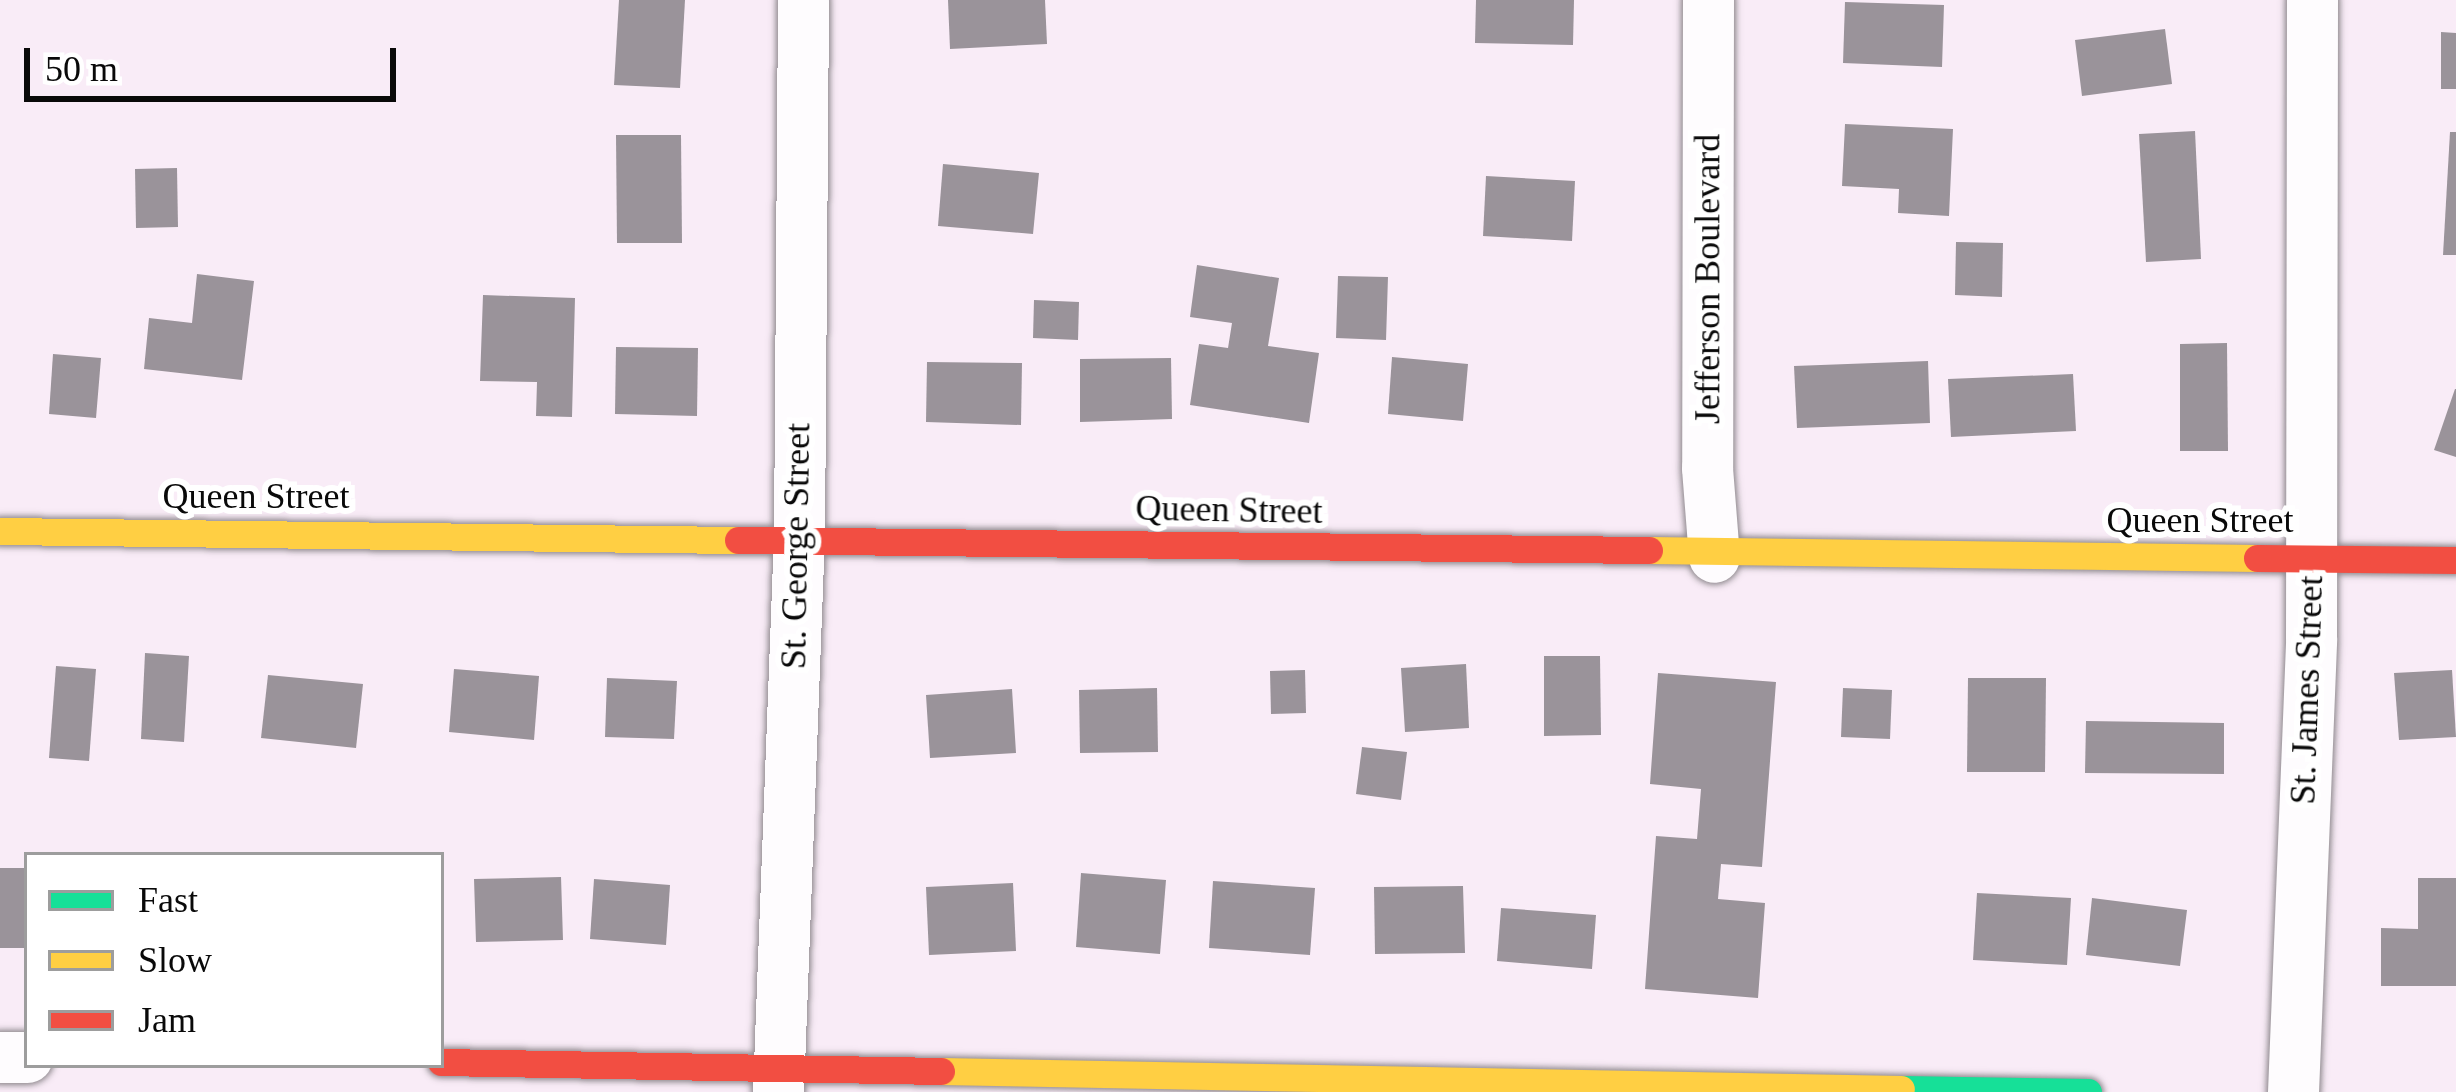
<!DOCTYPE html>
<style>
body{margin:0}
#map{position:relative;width:2456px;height:1092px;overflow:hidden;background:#f9ecf7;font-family:"Times New Roman",serif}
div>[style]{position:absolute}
.building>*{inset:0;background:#9a939a}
.roads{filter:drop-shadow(0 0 3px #918b90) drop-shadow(0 0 3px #918b90)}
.street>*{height:51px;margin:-25.5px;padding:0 25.5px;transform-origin:25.5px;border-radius:25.5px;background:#fefcfe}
.fast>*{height:27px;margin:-13.5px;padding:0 13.5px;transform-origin:13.5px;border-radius:13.5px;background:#16e098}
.slow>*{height:27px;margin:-13.5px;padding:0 13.5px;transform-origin:13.5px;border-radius:13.5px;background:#ffcf43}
.jam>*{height:27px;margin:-13.5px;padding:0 13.5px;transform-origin:13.5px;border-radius:13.5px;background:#f24e42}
span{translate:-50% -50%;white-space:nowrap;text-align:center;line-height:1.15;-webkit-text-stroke:12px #fff;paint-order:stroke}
.street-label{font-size:36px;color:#090909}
.legend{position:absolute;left:24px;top:852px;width:420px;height:216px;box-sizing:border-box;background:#fff;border:3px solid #9d9d9d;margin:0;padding:15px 21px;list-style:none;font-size:36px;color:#090909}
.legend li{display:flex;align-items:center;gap:24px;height:60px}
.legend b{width:60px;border:3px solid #9d9d9d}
.scale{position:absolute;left:24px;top:48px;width:372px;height:54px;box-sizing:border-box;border:6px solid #090909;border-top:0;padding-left:15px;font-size:36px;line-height:42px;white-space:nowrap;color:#090909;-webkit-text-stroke:9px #fff;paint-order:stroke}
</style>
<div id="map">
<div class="building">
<i style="clip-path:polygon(619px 0,685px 0,680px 88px,614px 85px)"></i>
<i style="clip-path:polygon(948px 0,1045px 0,1047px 44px,950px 49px)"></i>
<i style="clip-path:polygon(1476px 0,1574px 0,1573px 45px,1475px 43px)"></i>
<i style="clip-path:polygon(1845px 2px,1944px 5px,1942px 67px,1843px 63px)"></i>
<i style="clip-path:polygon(2165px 29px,2172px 84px,2082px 96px,2075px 40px)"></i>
<i style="clip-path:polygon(2441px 32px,2456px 33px,2456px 89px,2441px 89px)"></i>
<i style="clip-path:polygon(1845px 124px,1953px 129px,1949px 216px,1898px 213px,1899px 189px,1842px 186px)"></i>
<i style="clip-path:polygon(2195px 131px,2201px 259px,2146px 262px,2139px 134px)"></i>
<i style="clip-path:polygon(2450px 132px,2456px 132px,2456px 255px,2443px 255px)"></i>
<i style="clip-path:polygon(616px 135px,681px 135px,682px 243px,617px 243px)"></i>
<i style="clip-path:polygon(943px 164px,1039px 173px,1033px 234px,938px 226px)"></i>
<i style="clip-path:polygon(177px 168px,178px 227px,136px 228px,135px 169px)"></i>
<i style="clip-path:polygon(1486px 176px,1575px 181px,1572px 241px,1483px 236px)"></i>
<i style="clip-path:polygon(1956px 242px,2003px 243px,2002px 297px,1955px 295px)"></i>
<i style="clip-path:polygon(1197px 265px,1279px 278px,1268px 346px,1319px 353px,1309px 423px,1190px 405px,1199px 344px,1228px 348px,1232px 323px,1190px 317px)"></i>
<i style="clip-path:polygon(197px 274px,254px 281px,242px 380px,144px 369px,149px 318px,192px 323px)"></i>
<i style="clip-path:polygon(1338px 276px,1388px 277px,1386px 340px,1336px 338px)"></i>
<i style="clip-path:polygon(483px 295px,575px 298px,572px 417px,536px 416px,537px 382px,480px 381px)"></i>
<i style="clip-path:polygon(1034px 300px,1079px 302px,1078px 340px,1033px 338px)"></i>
<i style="clip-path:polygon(2227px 343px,2228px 451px,2180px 451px,2180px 344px)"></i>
<i style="clip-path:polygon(616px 347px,698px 348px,697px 416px,615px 414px)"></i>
<i style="clip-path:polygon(53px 354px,101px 358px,96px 418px,49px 414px)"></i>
<i style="clip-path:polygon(1392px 357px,1468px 364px,1463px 421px,1388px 414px)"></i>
<i style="clip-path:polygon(1171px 358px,1172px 419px,1080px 422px,1080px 359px)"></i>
<i style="clip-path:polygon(1928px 361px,1930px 423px,1797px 428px,1794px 366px)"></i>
<i style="clip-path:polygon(927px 362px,1022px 363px,1021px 425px,926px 422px)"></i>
<i style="clip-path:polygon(2073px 374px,2076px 431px,1951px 437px,1948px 379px)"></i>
<i style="clip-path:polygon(2455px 389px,2456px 389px,2456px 457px,2434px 450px)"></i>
<i style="clip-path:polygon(145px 653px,189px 656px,184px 742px,141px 739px)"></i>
<i style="clip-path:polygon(1544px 656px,1600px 656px,1601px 735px,1544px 736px)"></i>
<i style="clip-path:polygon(1466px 664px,1469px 728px,1405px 732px,1401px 668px)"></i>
<i style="clip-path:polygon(56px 666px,96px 669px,89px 761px,49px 758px)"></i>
<i style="clip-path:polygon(454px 669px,539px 676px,534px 740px,449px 732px)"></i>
<i style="clip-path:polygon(1305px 670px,1306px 713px,1271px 714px,1270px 671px)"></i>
<i style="clip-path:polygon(2452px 670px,2456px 737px,2399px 740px,2394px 673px)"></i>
<i style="clip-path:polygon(1658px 673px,1776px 682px,1762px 867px,1721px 864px,1718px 899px,1765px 903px,1758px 998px,1645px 989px,1656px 836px,1697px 839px,1701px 789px,1650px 784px)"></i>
<i style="clip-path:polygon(268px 675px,363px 684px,356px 748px,261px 738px)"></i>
<i style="clip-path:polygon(607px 678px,677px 681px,674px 739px,605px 737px)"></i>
<i style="clip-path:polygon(1968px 678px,2046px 678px,2045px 772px,1967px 772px)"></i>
<i style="clip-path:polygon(1157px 688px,1158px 752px,1080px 753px,1079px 690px)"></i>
<i style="clip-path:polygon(1843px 688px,1892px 690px,1890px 739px,1841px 737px)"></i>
<i style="clip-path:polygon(1012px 689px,1016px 753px,930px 758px,926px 695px)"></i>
<i style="clip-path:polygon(2086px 721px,2224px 723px,2224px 774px,2085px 773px)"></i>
<i style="clip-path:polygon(1362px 747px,1407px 752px,1401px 800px,1356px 794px)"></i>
<i style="clip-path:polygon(0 868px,27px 868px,27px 948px,0 948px)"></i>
<i style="clip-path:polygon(1081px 873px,1166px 880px,1160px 954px,1076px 947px)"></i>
<i style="clip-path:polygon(561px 877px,563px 940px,476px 942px,474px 879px)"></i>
<i style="clip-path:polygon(2418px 878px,2456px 878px,2456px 986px,2381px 986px,2381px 928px,2418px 929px)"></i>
<i style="clip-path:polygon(594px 879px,670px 885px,666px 945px,590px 939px)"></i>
<i style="clip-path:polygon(1213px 881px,1315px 888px,1310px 955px,1209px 948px)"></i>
<i style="clip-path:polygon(1013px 883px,1016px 951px,929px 955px,926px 887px)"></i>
<i style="clip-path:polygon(1463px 886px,1465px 953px,1375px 954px,1374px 887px)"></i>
<i style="clip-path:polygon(1977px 893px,2071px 898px,2067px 965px,1973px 960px)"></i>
<i style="clip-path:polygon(2092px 898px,2187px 910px,2180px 966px,2086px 955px)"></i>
<i style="clip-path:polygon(1501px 908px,1596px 915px,1592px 969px,1497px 961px)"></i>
</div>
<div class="roads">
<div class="street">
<i style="left:1708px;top:0;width:468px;rotate:90.1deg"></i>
<i style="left:1707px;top:468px;width:89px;rotate:85.5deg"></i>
<i style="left:0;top:1057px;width:27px"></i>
<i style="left:778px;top:1092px;width:556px;rotate:-87.84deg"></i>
<i style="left:799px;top:536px;width:536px;rotate:-89.57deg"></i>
<i style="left:2293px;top:1092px;width:454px;rotate:-87.7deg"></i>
<i style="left:2311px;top:638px;width:638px;rotate:-89.91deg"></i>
</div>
<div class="fast">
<i style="left:1901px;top:1089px;width:187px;rotate:0.9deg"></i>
</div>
<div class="slow">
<i style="left:0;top:531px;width:738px;rotate:0.7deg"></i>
<i style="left:1649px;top:550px;width:608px;rotate:0.75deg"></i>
<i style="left:941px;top:1071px;width:960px;rotate:1.07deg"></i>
</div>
<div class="jam">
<i style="left:738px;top:540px;width:911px;rotate:0.63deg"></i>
<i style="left:2257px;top:558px;width:199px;rotate:0.6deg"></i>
<i style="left:441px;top:1062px;width:500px;rotate:1.03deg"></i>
</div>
</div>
<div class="street-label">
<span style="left:1708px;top:279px;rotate:-90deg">Jefferson Boulevard</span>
<span style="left:256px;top:497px">Queen Street</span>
<span style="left:1229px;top:510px;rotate:1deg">Queen Street</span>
<span style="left:2200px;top:521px">Queen Street</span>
<span style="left:796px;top:546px;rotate:-89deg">St. George Street</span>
<span style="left:2307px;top:690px;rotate:-88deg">St. James Street</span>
</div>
<ul class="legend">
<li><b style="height:15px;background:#16e098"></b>Fast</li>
<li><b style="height:15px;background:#ffcf43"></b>Slow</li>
<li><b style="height:15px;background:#f24e42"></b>Jam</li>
</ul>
<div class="scale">50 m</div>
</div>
